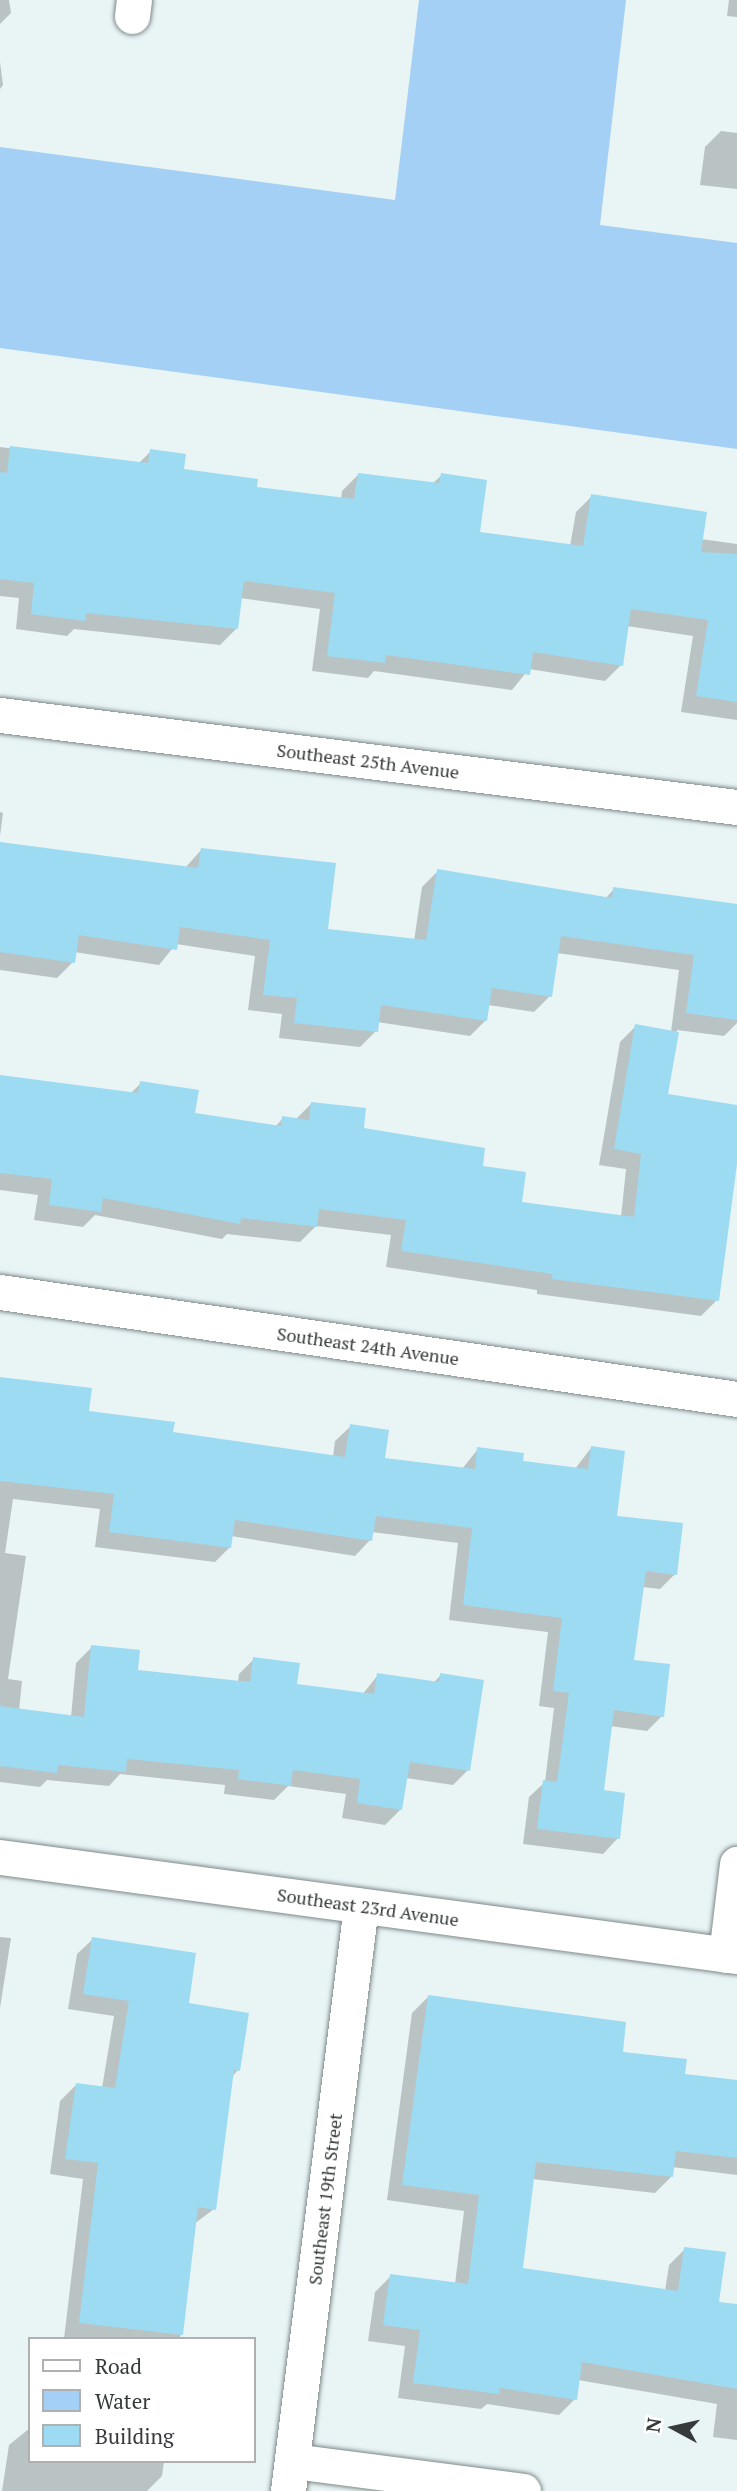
<!DOCTYPE html>
<style>
body{margin:0}
#map{position:relative;width:737px;height:2491px;overflow:hidden;background:#e9f4f5;font-family:"PT Serif",serif}
div>[style]{position:absolute}
.water>*{inset:0;background:#a4d0f6}
.shadow>*{inset:0;background:#0003}
.building>*{inset:0;background:#9cdbf2}
.roads{filter:drop-shadow(0 0 2px #7f898a) drop-shadow(0 0 2px #7f898a)}
.street>*{height:35px;margin:-17.5px;padding:0 17.5px;transform-origin:17.5px;border-radius:17.5px;background:#fff}
span{translate:-50% -50%;white-space:nowrap;text-align:center;line-height:1.15;-webkit-text-stroke:5px #fff;paint-order:stroke}
.street-label{font-size:18px;color:#363a3a}
.legend{position:absolute;left:28px;top:2337px;width:228px;height:126px;box-sizing:border-box;background:#fff;border:2px solid #afb0b0;margin:0;padding:9px 12px;list-style:none;font-size:21px;color:#363a3a}
.legend li{display:flex;align-items:center;gap:14px;height:35px}
.legend b{width:35px;border:2px solid #afb0b0}
.north{position:absolute;left:639px;top:2393px;width:70px;height:70px;-webkit-text-stroke:5px #fff;paint-order:stroke;rotate:278deg;font-size:19px;font-weight:700;line-height:28px;text-align:center;color:#363a3a}
.north::after{content:'';display:block;margin:auto;width:24px;height:32px;background:#363a3a;clip-path:polygon(50% 0,100% 100%,50% 72%,0 100%)}
</style>
<div id="map">
<div class="water">
<i style="clip-path:polygon(419px 0,626px 0,600px 225px,737px 243px,737px 449px,0 348px,0 147px,395px 200px)"></i>
</div>
<div class="shadow">
<i style="clip-path:polygon(0 0,9px 0,11px 13px,0 24px)"></i>
<i style="clip-path:polygon(729px 0,737px 0,737px 17px,727px 16px)"></i>
<i style="clip-path:polygon(0 62px,3px 85px,0 89px)"></i>
<i style="clip-path:polygon(721px 131px,737px 133px,737px 189px,700px 185px,705px 147px)"></i>
<i style="clip-path:polygon(0 447px,138px 464px,151px 451px,182px 470px,255px 488px,341px 499px,342px 491px,358px 475px,432px 484px,442px 475px,478px 533px,570px 546px,576px 512px,592px 496px,701px 539px,737px 544px,737px 720px,681px 712px,693px 636px,627px 626px,621px 665px,605px 681px,529px 669px,512px 690px,374px 671px,368px 678px,312px 671px,320px 609px,240px 598px,236px 629px,220px 645px,74px 629px,67px 636px,16px 629px,19px 598px,0 596px)"></i>
<i style="clip-path:polygon(0 812px,3px 813px,0 836px)"></i>
<i style="clip-path:polygon(0 844px,185px 868px,202px 849px,326px 931px,414px 941px,422px 887px,438px 871px,605px 899px,614px 889px,737px 906px,737px 1023px,724px 1036px,677px 1030px,666px 1096px,737px 1107px,737px 1158px,717px 1300px,701px 1316px,537px 1294px,537px 1290px,386px 1267px,391px 1235px,316px 1226px,300px 1242px,227px 1234px,222px 1239px,95px 1215px,83px 1227px,34px 1220px,38px 1195px,0 1190px,0 1077px,130px 1094px,141px 1083px,193px 1114px,275px 1127px,283px 1118px,295px 1120px,311px 1104px,362px 1129px,481px 1168px,520px 1203px,621px 1217px,626px 1169px,599px 1165px,620px 1042px,636px 1026px,671px 1032px,679px 970px,557px 953px,550px 996px,534px 1012px,488px 1005px,486px 1020px,470px 1036px,377px 1022px,376px 1031px,360px 1047px,279px 1038px,282px 1014px,248px 1010px,255px 956px,176px 944px,159px 965px,74px 952px,73px 962px,57px 978px,0 970px)"></i>
<i style="clip-path:polygon(0 1379px,87px 1412px,172px 1434px,333px 1457px,335px 1441px,351px 1426px,383px 1459px,462px 1469px,478px 1449px,521px 1463px,575px 1469px,591px 1448px,616px 1518px,675px 1574px,660px 1589px,642px 1587px,633px 1661px,662px 1716px,647px 1731px,610px 1726px,602px 1792px,618px 1838px,603px 1854px,523px 1844px,529px 1797px,545px 1782px,554px 1708px,539px 1706px,548px 1632px,449px 1620px,458px 1543px,372px 1532px,370px 1540px,355px 1556px,231px 1536px,230px 1547px,215px 1562px,95px 1547px,100px 1509px,13px 1499px,5px 1553px,26px 1556px,8px 1679px,22px 1681px,19px 1711px,71px 1717px,76px 1663px,92px 1647px,136px 1672px,238px 1682px,239px 1674px,254px 1659px,295px 1686px,362px 1695px,378px 1675px,433px 1683px,441px 1675px,468px 1770px,453px 1785px,406px 1778px,400px 1810px,385px 1825px,342px 1818px,346px 1794px,288px 1786px,274px 1800px,224px 1794px,225px 1785px,120px 1774px,109px 1786px,47px 1780px,40px 1787px,0 1782px)"></i>
<i style="clip-path:polygon(0 1937px,11px 1938px,0 2008px)"></i>
<i style="clip-path:polygon(93px 1939px,187px 2005px,238px 2070px,232px 2077px,214px 2209px,194px 2224px,180px 2339px,64px 2339px,83px 2179px,50px 2174px,60px 2101px,76px 2085px,102px 2088px,114px 2016px,68px 2009px,77px 1954px)"></i>
<i style="clip-path:polygon(428px 1997px,683px 2076px,737px 2082px,737px 2175px,672px 2167px,671px 2177px,655px 2193px,532px 2179px,521px 2269px,665px 2291px,669px 2265px,685px 2249px,717px 2303px,737px 2306px,737px 2440px,713px 2437px,717px 2404px,578px 2380px,575px 2399px,559px 2415px,487px 2404px,481px 2409px,398px 2398px,405px 2346px,368px 2341px,375px 2292px,391px 2276px,455px 2284px,464px 2211px,387px 2200px,412px 2013px)"></i>
<i style="clip-path:polygon(30px 2428px,30px 2461px,164px 2461px,162px 2476px,147px 2491px,2px 2491px,9px 2445px)"></i>
</div>
<div class="building">
<i style="clip-path:polygon(10px 446px,148px 463px,150px 449px,186px 454px,184px 469px,258px 479px,257px 487px,354px 499px,358px 473px,439px 483px,441px 473px,487px 480px,480px 532px,583px 546px,591px 494px,707px 512px,701px 552px,737px 554px,737px 702px,696px 696px,708px 620px,631px 609px,623px 666px,533px 652px,530px 675px,386px 655px,385px 663px,327px 656px,335px 593px,244px 581px,238px 629px,86px 613px,85px 621px,31px 614px,34px 583px,0 579px,0 472px,7px 473px)"></i>
<i style="clip-path:polygon(0 842px,198px 868px,201px 848px,336px 863px,328px 929px,426px 940px,437px 869px,612px 898px,613px 887px,737px 904px,737px 1020px,686px 1013px,694px 955px,561px 936px,552px 997px,492px 988px,487px 1021px,381px 1005px,378px 1032px,294px 1023px,297px 998px,263px 995px,270px 940px,180px 927px,177px 950px,79px 935px,75px 963px,0 952px)"></i>
<i style="clip-path:polygon(635px 1024px,679px 1032px,668px 1094px,737px 1105px,737px 1164px,719px 1301px,552px 1279px,552px 1274px,401px 1251px,406px 1220px,319px 1209px,317px 1227px,241px 1218px,240px 1224px,103px 1198px,101px 1212px,49px 1205px,52px 1179px,0 1173px,0 1075px,138px 1093px,140px 1081px,199px 1090px,195px 1113px,281px 1126px,282px 1116px,309px 1120px,311px 1102px,366px 1108px,364px 1128px,485px 1148px,483px 1166px,526px 1172px,522px 1202px,634px 1217px,641px 1154px,614px 1149px)"></i>
<i style="clip-path:polygon(0 1377px,92px 1388px,89px 1411px,175px 1422px,173px 1432px,345px 1457px,350px 1424px,389px 1430px,385px 1458px,475px 1469px,477px 1447px,524px 1453px,523px 1461px,588px 1469px,591px 1446px,625px 1451px,617px 1516px,683px 1523px,677px 1575px,646px 1571px,634px 1660px,670px 1664px,664px 1717px,614px 1710px,604px 1790px,625px 1793px,620px 1839px,537px 1829px,543px 1780px,557px 1782px,569px 1693px,553px 1691px,562px 1618px,463px 1605px,472px 1528px,376px 1516px,372px 1541px,235px 1520px,231px 1548px,109px 1532px,114px 1494px,0 1481px)"></i>
<i style="clip-path:polygon(91px 1645px,140px 1650px,138px 1670px,250px 1682px,253px 1657px,300px 1663px,297px 1684px,374px 1694px,377px 1673px,439px 1682px,440px 1673px,484px 1680px,470px 1771px,410px 1762px,402px 1810px,357px 1803px,360px 1779px,293px 1770px,291px 1786px,238px 1779px,239px 1770px,127px 1759px,126px 1772px,58px 1765px,57px 1773px,0 1766px,0 1706px,84px 1717px)"></i>
<i style="clip-path:polygon(92px 1937px,196px 1953px,189px 2003px,249px 2013px,240px 2071px,234px 2070px,216px 2210px,198px 2207px,183px 2335px,79px 2323px,98px 2163px,65px 2159px,76px 2083px,115px 2088px,129px 2001px,83px 1994px)"></i>
<i style="clip-path:polygon(428px 1995px,626px 2022px,623px 2052px,687px 2059px,685px 2074px,737px 2080px,737px 2158px,676px 2151px,673px 2177px,536px 2162px,523px 2268px,678px 2291px,684px 2247px,726px 2252px,719px 2302px,737px 2304px,737px 2389px,582px 2362px,577px 2400px,500px 2388px,499px 2394px,413px 2383px,420px 2330px,383px 2325px,390px 2274px,468px 2284px,479px 2195px,402px 2185px)"></i>
</div>
<div class="roads">
<div class="street">
<i style="left:132px;top:16px;width:16px;rotate:-83deg"></i>
<i style="left:0;top:715px;width:743px;rotate:7.12deg"></i>
<i style="left:0;top:1292px;width:745px;rotate:8.26deg"></i>
<i style="left:0;top:1857px;width:744px;rotate:7.65deg"></i>
<i style="left:726px;top:1955px;width:92px;rotate:-83.1deg"></i>
<i style="left:293px;top:2461px;width:232px;rotate:7.4deg"></i>
<i style="left:288px;top:2491px;width:590px;rotate:-82.89deg"></i>
</div>
</div>
<div class="street-label">
<span style="left:368px;top:761px;rotate:7deg">Southeast 25th Avenue</span>
<span style="left:368px;top:1346px;rotate:8deg">Southeast 24th Avenue</span>
<span style="left:368px;top:1907px;rotate:8deg">Southeast 23rd Avenue</span>
<span style="left:325px;top:2199px;rotate:-83deg">Southeast 19th Street</span>
</div>
<ul class="legend">
<li><b style="height:9px;background:#fff"></b>Road</li>
<li><b style="height:19px;background:#a4d0f6"></b>Water</li>
<li><b style="height:19px;background:#9cdbf2"></b>Building</li>
</ul>
<div class="north">N</div>
</div>
